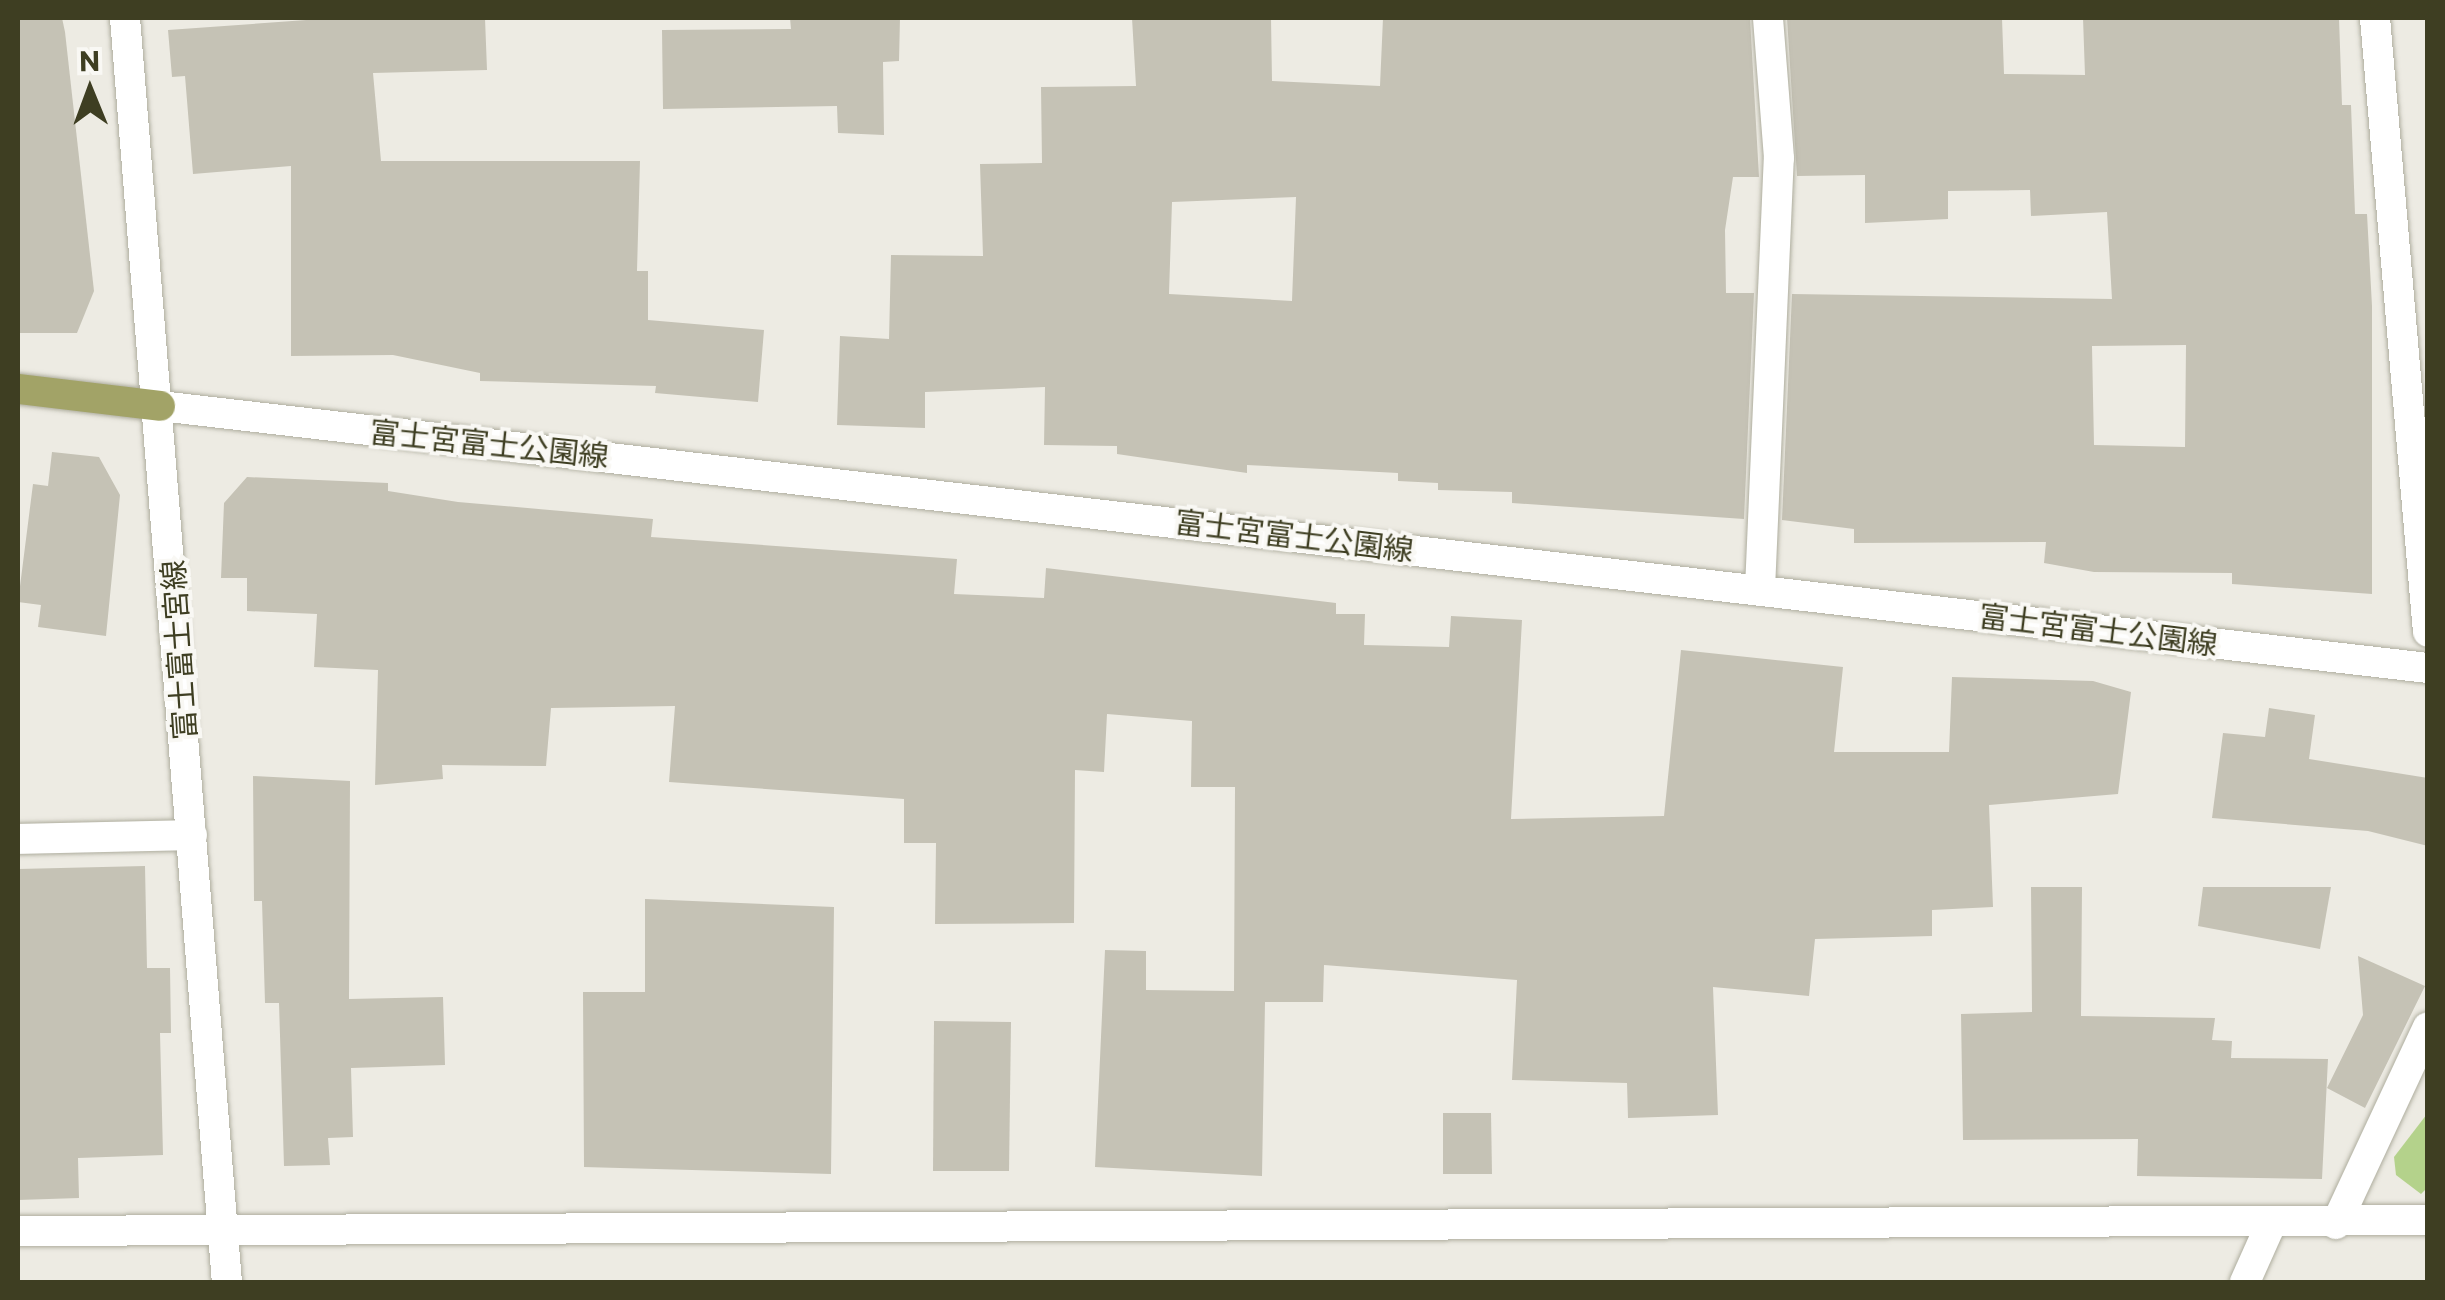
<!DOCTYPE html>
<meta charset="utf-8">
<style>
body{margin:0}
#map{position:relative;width:2445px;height:1300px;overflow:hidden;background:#edebe3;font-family:Commissioner,"Noto Sans JP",sans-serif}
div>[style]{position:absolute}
.water>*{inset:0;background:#b4d28b}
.building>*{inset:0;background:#c5c2b5}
.roads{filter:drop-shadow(0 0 2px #aead9e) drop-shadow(0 0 2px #aead9e)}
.pedestrian>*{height:30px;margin:-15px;padding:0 15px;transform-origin:15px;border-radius:15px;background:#fff}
.minor>*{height:30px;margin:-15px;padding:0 15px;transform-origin:15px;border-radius:15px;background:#fff}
.secondary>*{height:30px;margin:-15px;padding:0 15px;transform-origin:15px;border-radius:15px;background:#fff}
.primary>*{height:30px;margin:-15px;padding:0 15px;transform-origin:15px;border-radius:15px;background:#a2a367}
span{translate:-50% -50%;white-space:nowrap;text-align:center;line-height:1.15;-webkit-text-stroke:8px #f9f8f4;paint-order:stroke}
.street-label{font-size:30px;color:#3e3e22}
.frame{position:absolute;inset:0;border:20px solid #3e3e22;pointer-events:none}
.north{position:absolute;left:40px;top:40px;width:100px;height:100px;-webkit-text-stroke:8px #f9f8f4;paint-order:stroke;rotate:359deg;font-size:28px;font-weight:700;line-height:40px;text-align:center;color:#3e3e22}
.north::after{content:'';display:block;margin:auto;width:35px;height:45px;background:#3e3e22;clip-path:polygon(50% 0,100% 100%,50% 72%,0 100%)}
</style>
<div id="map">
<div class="water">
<i style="clip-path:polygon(2427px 1114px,2427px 1188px,2421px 1194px,2396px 1175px,2394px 1157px)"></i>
</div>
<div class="building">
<i style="clip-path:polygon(18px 18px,62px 18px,65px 32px,94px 291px,77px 333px,18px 333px)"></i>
<i style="clip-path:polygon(334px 18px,485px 18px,487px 70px,373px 73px,381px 161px,640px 161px,637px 271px,648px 271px,648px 320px,764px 330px,758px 402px,655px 393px,656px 386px,480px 381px,480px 373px,393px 355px,291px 356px,291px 166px,193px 174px,185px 76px,172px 77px,168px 30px)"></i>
<i style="clip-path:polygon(790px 18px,900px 18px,899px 61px,883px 62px,884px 135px,838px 133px,837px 106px,663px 109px,662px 30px,791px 29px)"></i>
<i style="clip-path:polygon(evenodd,1132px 18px,1271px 18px,1272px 81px,1380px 86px,1383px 18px,1750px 18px,1759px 177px,1733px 177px,1725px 230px,1726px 293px,1754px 293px,1744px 519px,1512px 503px,1512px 492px,1438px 490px,1438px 483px,1398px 481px,1398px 473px,1247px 465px,1247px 473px,1117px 454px,1117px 446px,1044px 445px,1045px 387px,925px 392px,925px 428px,837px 425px,840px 336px,889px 339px,891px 255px,983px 256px,980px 164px,1042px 163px,1041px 87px,1136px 86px,1132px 18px,1296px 197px,1292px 301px,1169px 294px,1172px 202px,1296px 197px)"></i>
<i style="clip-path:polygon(evenodd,1787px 18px,2002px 18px,2004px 74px,2085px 75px,2083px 18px,2339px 18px,2342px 105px,2351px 105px,2355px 214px,2367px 214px,2372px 306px,2372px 594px,2232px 584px,2232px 573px,2094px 572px,2044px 563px,2046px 542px,1854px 543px,1854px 529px,1782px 520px,1792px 294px,2112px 299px,2107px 212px,2031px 216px,2030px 190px,1948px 191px,1948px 219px,1865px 223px,1865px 175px,1797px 176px,1787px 18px,2186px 345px,2185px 447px,2094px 445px,2092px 346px,2186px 345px)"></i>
<i style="clip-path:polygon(52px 452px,99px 457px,120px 495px,106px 636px,38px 627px,41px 605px,18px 602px,33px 484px,48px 486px)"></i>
<i style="clip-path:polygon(247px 477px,388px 483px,388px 491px,458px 502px,653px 519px,651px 537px,957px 559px,954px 594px,1044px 598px,1046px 568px,1336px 603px,1336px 614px,1365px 614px,1364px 645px,1449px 647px,1451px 616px,1522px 620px,1511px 819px,1664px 816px,1681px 650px,1843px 667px,1834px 752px,1949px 752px,1952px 677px,2093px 681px,2131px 692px,2118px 794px,1989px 805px,1993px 907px,1932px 910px,1932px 936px,1815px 939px,1809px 996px,1713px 987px,1718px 1115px,1628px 1118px,1627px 1083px,1512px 1080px,1517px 980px,1324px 965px,1323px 1002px,1265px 1002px,1262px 1176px,1095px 1167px,1105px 950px,1146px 951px,1146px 990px,1234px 991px,1235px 787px,1191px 787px,1192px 721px,1107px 714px,1104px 772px,1075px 770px,1074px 923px,935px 924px,936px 843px,904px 843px,904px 799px,669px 782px,675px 706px,551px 708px,546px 766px,442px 765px,443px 779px,375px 785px,378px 670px,314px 667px,317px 614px,247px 611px,247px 578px,221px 578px,224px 503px)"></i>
<i style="clip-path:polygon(2269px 708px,2315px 715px,2309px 759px,2428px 778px,2428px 846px,2368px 831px,2212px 818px,2223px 733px,2265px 737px)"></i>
<i style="clip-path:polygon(253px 776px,350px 781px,349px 999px,443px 997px,445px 1065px,351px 1068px,353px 1137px,328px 1138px,330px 1165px,284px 1166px,279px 1003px,265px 1003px,262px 901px,254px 901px)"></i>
<i style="clip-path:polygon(145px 866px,147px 968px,170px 968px,171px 1033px,160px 1033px,163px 1155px,78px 1158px,79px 1198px,18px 1200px,18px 869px)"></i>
<i style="clip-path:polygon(2031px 887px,2082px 887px,2081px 1016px,2215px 1018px,2212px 1040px,2232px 1041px,2231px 1058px,2328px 1059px,2322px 1179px,2137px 1176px,2138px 1139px,1963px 1140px,1961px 1014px,2032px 1012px)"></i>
<i style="clip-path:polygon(2203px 887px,2331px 887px,2320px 949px,2198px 926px)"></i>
<i style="clip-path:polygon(645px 899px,834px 907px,831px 1174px,584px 1167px,583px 992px,645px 992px)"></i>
<i style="clip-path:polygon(2358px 956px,2425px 986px,2365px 1108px,2327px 1088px,2363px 1015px)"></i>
<i style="clip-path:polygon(934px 1021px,1011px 1022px,1009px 1171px,933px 1171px)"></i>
<i style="clip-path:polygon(1443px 1113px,1491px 1113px,1492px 1174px,1443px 1174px)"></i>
</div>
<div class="roads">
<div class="pedestrian">
<i style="left:2245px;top:1282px;width:64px;rotate:-65.9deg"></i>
</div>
<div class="minor">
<i style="left:2375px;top:18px;width:616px;rotate:85.07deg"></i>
<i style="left:1760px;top:589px;width:431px;rotate:-87.5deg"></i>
<i style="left:1779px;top:158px;width:140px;rotate:-94.5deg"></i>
<i style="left:18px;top:839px;width:174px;rotate:-1.3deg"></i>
<i style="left:2336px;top:1224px;width:217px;rotate:-65deg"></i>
<i style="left:18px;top:1231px;width:2410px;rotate:-0.26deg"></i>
</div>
<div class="secondary">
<i style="left:125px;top:18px;width:1268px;rotate:85.39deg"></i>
<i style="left:160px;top:406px;width:2283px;rotate:6.59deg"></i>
</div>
<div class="primary">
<i style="left:18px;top:389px;width:143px;rotate:6.8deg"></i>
</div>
</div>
<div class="street-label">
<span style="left:489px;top:443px;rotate:6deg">富士宮富士公園線</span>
<span style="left:1294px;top:535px;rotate:7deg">富士宮富士公園線</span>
<span style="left:2098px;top:629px;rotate:7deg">富士宮富士公園線</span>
<span style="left:178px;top:650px;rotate:-94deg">富士富士宮線</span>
</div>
<div class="frame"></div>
<div class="north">N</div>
</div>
